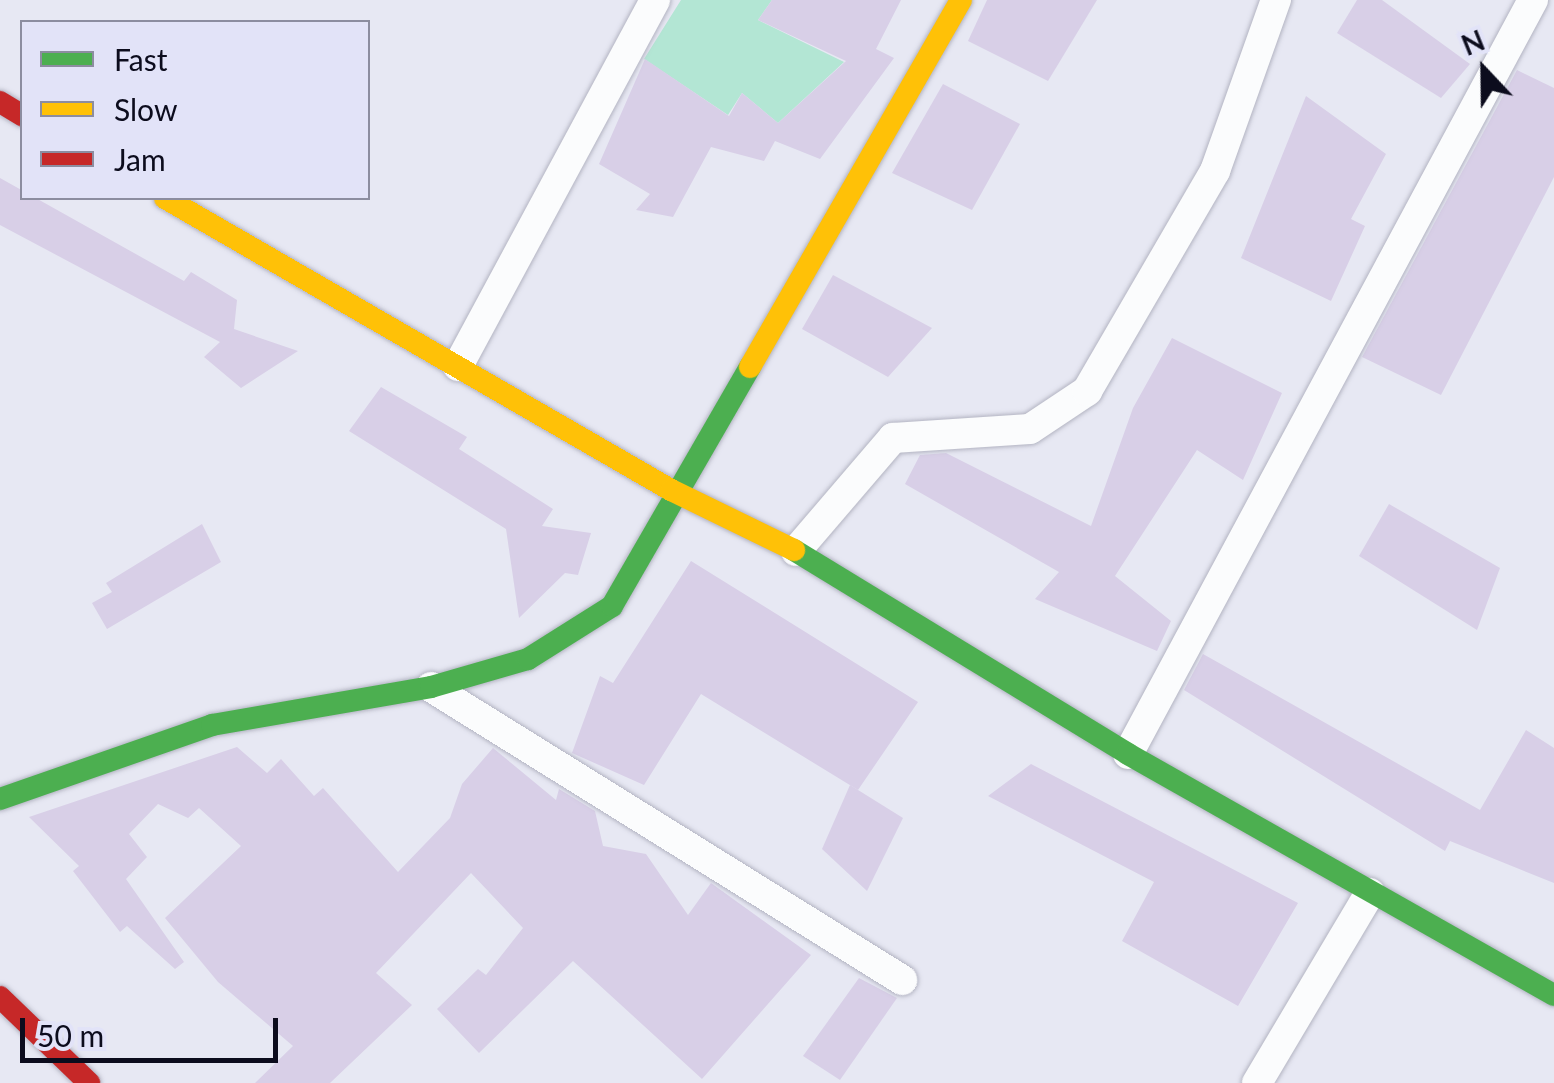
<!DOCTYPE html>
<style>
body{margin:0}
#map{position:relative;width:1554px;height:1083px;overflow:hidden;background:#e7e8f3;font-family:Lato,sans-serif}
div>[style]{position:absolute}
.green>*{inset:0;background:#b3e6d4}
.building>*{inset:0;background:#d8cfe7}
.roads{filter:drop-shadow(0 0 2px #b3b4c2) drop-shadow(0 0 2px #b3b4c2)}
.street>*{height:30px;margin:-15px;padding:0 15px;transform-origin:15px;border-radius:15px;background:#fbfcfd}
.fast>*{height:22px;margin:-11px;padding:0 11px;transform-origin:11px;border-radius:11px;background:#4caf50}
.slow>*{height:22px;margin:-11px;padding:0 11px;transform-origin:11px;border-radius:11px;background:#ffc107}
.jam>*{height:22px;margin:-11px;padding:0 11px;transform-origin:11px;border-radius:11px;background:#c62828}
span{translate:-50% -50%;white-space:nowrap;text-align:center;line-height:1.15;-webkit-text-stroke:8px #e2e3f8;paint-order:stroke}
.legend{position:absolute;left:20px;top:20px;width:350px;height:180px;box-sizing:border-box;background:#e2e3f8;border:2px solid #8c8da0;margin:0;padding:12px 18px;list-style:none;font-size:30px;color:#0c0c1d}
.legend li{display:flex;align-items:center;gap:20px;height:50px}
.legend b{width:50px;border:2px solid #8c8da0}
.north{position:absolute;left:1434px;top:20px;width:100px;height:100px;-webkit-text-stroke:8px #e2e3f8;paint-order:stroke;rotate:338deg;font-size:28px;font-weight:700;line-height:40px;text-align:center;color:#0c0c1d}
.north::after{content:'';display:block;margin:auto;width:35px;height:45px;background:#0c0c1d;clip-path:polygon(50% 0,100% 100%,50% 72%,0 100%)}
.scale{position:absolute;left:20px;top:1018px;width:258px;height:45px;box-sizing:border-box;border:5px solid #0c0c1d;border-top:0;padding-left:12px;font-size:30px;line-height:35px;white-space:nowrap;color:#0c0c1d;-webkit-text-stroke:8px #e2e3f8;paint-order:stroke}
</style>
<div id="map">
<div class="green">
<i style="clip-path:polygon(681px 0,772px 0,758px 20px,844px 62px,778px 123px,742px 93px,728px 115px,644px 59px)"></i>
</div>
<div class="building">
<i style="clip-path:polygon(772px 0,901px 0,876px 49px,894px 58px,820px 159px,775px 141px,764px 161px,711px 147px,673px 217px,636px 210px,650px 194px,599px 164px,645px 59px,729px 116px,742px 93px,778px 123px,846px 61px,758px 20px)"></i>
<i style="clip-path:polygon(987px 0,1097px 0,1048px 81px,968px 41px)"></i>
<i style="clip-path:polygon(1357px 0,1382px 0,1470px 64px,1441px 98px,1337px 33px)"></i>
<i style="clip-path:polygon(1517px 70px,1554px 88px,1554px 177px,1441px 395px,1362px 357px)"></i>
<i style="clip-path:polygon(943px 84px,1020px 124px,972px 210px,892px 173px)"></i>
<i style="clip-path:polygon(1306px 96px,1386px 154px,1351px 219px,1365px 226px,1331px 301px,1241px 258px)"></i>
<i style="clip-path:polygon(0 178px,184px 281px,191px 272px,237px 300px,234px 329px,298px 351px,241px 388px,204px 357px,220px 342px,0 225px)"></i>
<i style="clip-path:polygon(833px 275px,932px 328px,888px 377px,802px 329px)"></i>
<i style="clip-path:polygon(1172px 338px,1282px 393px,1243px 480px,1197px 450px,1115px 576px,1171px 621px,1157px 651px,1035px 599px,1059px 572px,905px 484px,920px 455px,946px 453px,1091px 526px,1133px 408px)"></i>
<i style="clip-path:polygon(381px 387px,467px 437px,459px 449px,553px 509px,542px 526px,591px 533px,578px 575px,565px 573px,519px 618px,506px 529px,349px 431px)"></i>
<i style="clip-path:polygon(1389px 504px,1500px 568px,1477px 630px,1359px 556px)"></i>
<i style="clip-path:polygon(202px 524px,221px 562px,107px 629px,92px 603px,112px 592px,106px 583px)"></i>
<i style="clip-path:polygon(691px 561px,918px 702px,858px 790px,701px 694px,644px 785px,572px 753px,600px 676px,613px 683px)"></i>
<i style="clip-path:polygon(1203px 654px,1480px 810px,1526px 730px,1554px 748px,1554px 883px,1450px 841px,1445px 851px,1184px 690px)"></i>
<i style="clip-path:polygon(237px 747px,267px 773px,281px 759px,314px 796px,323px 788px,398px 872px,450px 818px,462px 784px,493px 748px,556px 800px,559px 789px,595px 811px,603px 846px,646px 854px,688px 915px,711px 883px,811px 955px,702px 1079px,573px 961px,479px 1053px,437px 1009px,478px 969px,486px 975px,523px 928px,471px 873px,376px 973px,412px 1005px,330px 1083px,255px 1083px,293px 1046px,218px 982px,165px 918px,241px 846px,199px 808px,188px 818px,158px 804px,129px 834px,147px 857px,126px 879px,184px 962px,175px 969px,127px 926px,120px 932px,73px 871px,79px 866px,29px 817px)"></i>
<i style="clip-path:polygon(1031px 764px,1298px 903px,1238px 1006px,1122px 941px,1154px 882px,988px 796px)"></i>
<i style="clip-path:polygon(850px 785px,903px 818px,867px 891px,822px 849px)"></i>
<i style="clip-path:polygon(859px 978px,897px 998px,840px 1080px,803px 1056px)"></i>
</div>
<div class="roads">
<div class="street">
<i style="left:458px;top:366px;width:416px;rotate:-61.7deg"></i>
<i style="left:796px;top:551px;width:149px;rotate:-49.4deg"></i>
<i style="left:893px;top:438px;width:137px;rotate:-3.8deg"></i>
<i style="left:1030px;top:429px;width:69px;rotate:-33.7deg"></i>
<i style="left:1087px;top:391px;width:255px;rotate:-59.8deg"></i>
<i style="left:1215px;top:171px;width:182px;rotate:-70.4deg"></i>
<i style="left:431px;top:687px;width:555px;rotate:31.88deg"></i>
<i style="left:1128px;top:754px;width:856px;rotate:-61.76deg"></i>
<i style="left:1257px;top:1083px;width:221px;rotate:-59.3deg"></i>
</div>
<div class="fast">
<i style="left:794px;top:550px;width:391px;rotate:31.4deg"></i>
<i style="left:1128px;top:754px;width:489px;rotate:29.5deg"></i>
<i style="left:0;top:799px;width:225px;rotate:-19.2deg"></i>
<i style="left:212px;top:725px;width:222px;rotate:-9.8deg"></i>
<i style="left:431px;top:687px;width:101px;rotate:-16.1deg"></i>
<i style="left:528px;top:659px;width:99px;rotate:-32.2deg"></i>
<i style="left:612px;top:606px;width:276px;rotate:-60deg"></i>
</div>
<div class="slow">
<i style="left:165px;top:198px;width:584px;rotate:29.99deg"></i>
<i style="left:671px;top:490px;width:137px;rotate:26deg"></i>
<i style="left:750px;top:367px;width:423px;rotate:-60.1deg"></i>
</div>
<div class="jam">
<i style="left:0;top:102px;width:26px;rotate:31deg"></i>
<i style="left:0;top:997px;width:124px;rotate:44deg"></i>
</div>
</div>
<ul class="legend">
<li><b style="height:12px;background:#4caf50"></b>Fast</li>
<li><b style="height:12px;background:#ffc107"></b>Slow</li>
<li><b style="height:12px;background:#c62828"></b>Jam</li>
</ul>
<div class="north">N</div>
<div class="scale">50 m</div>
</div>
